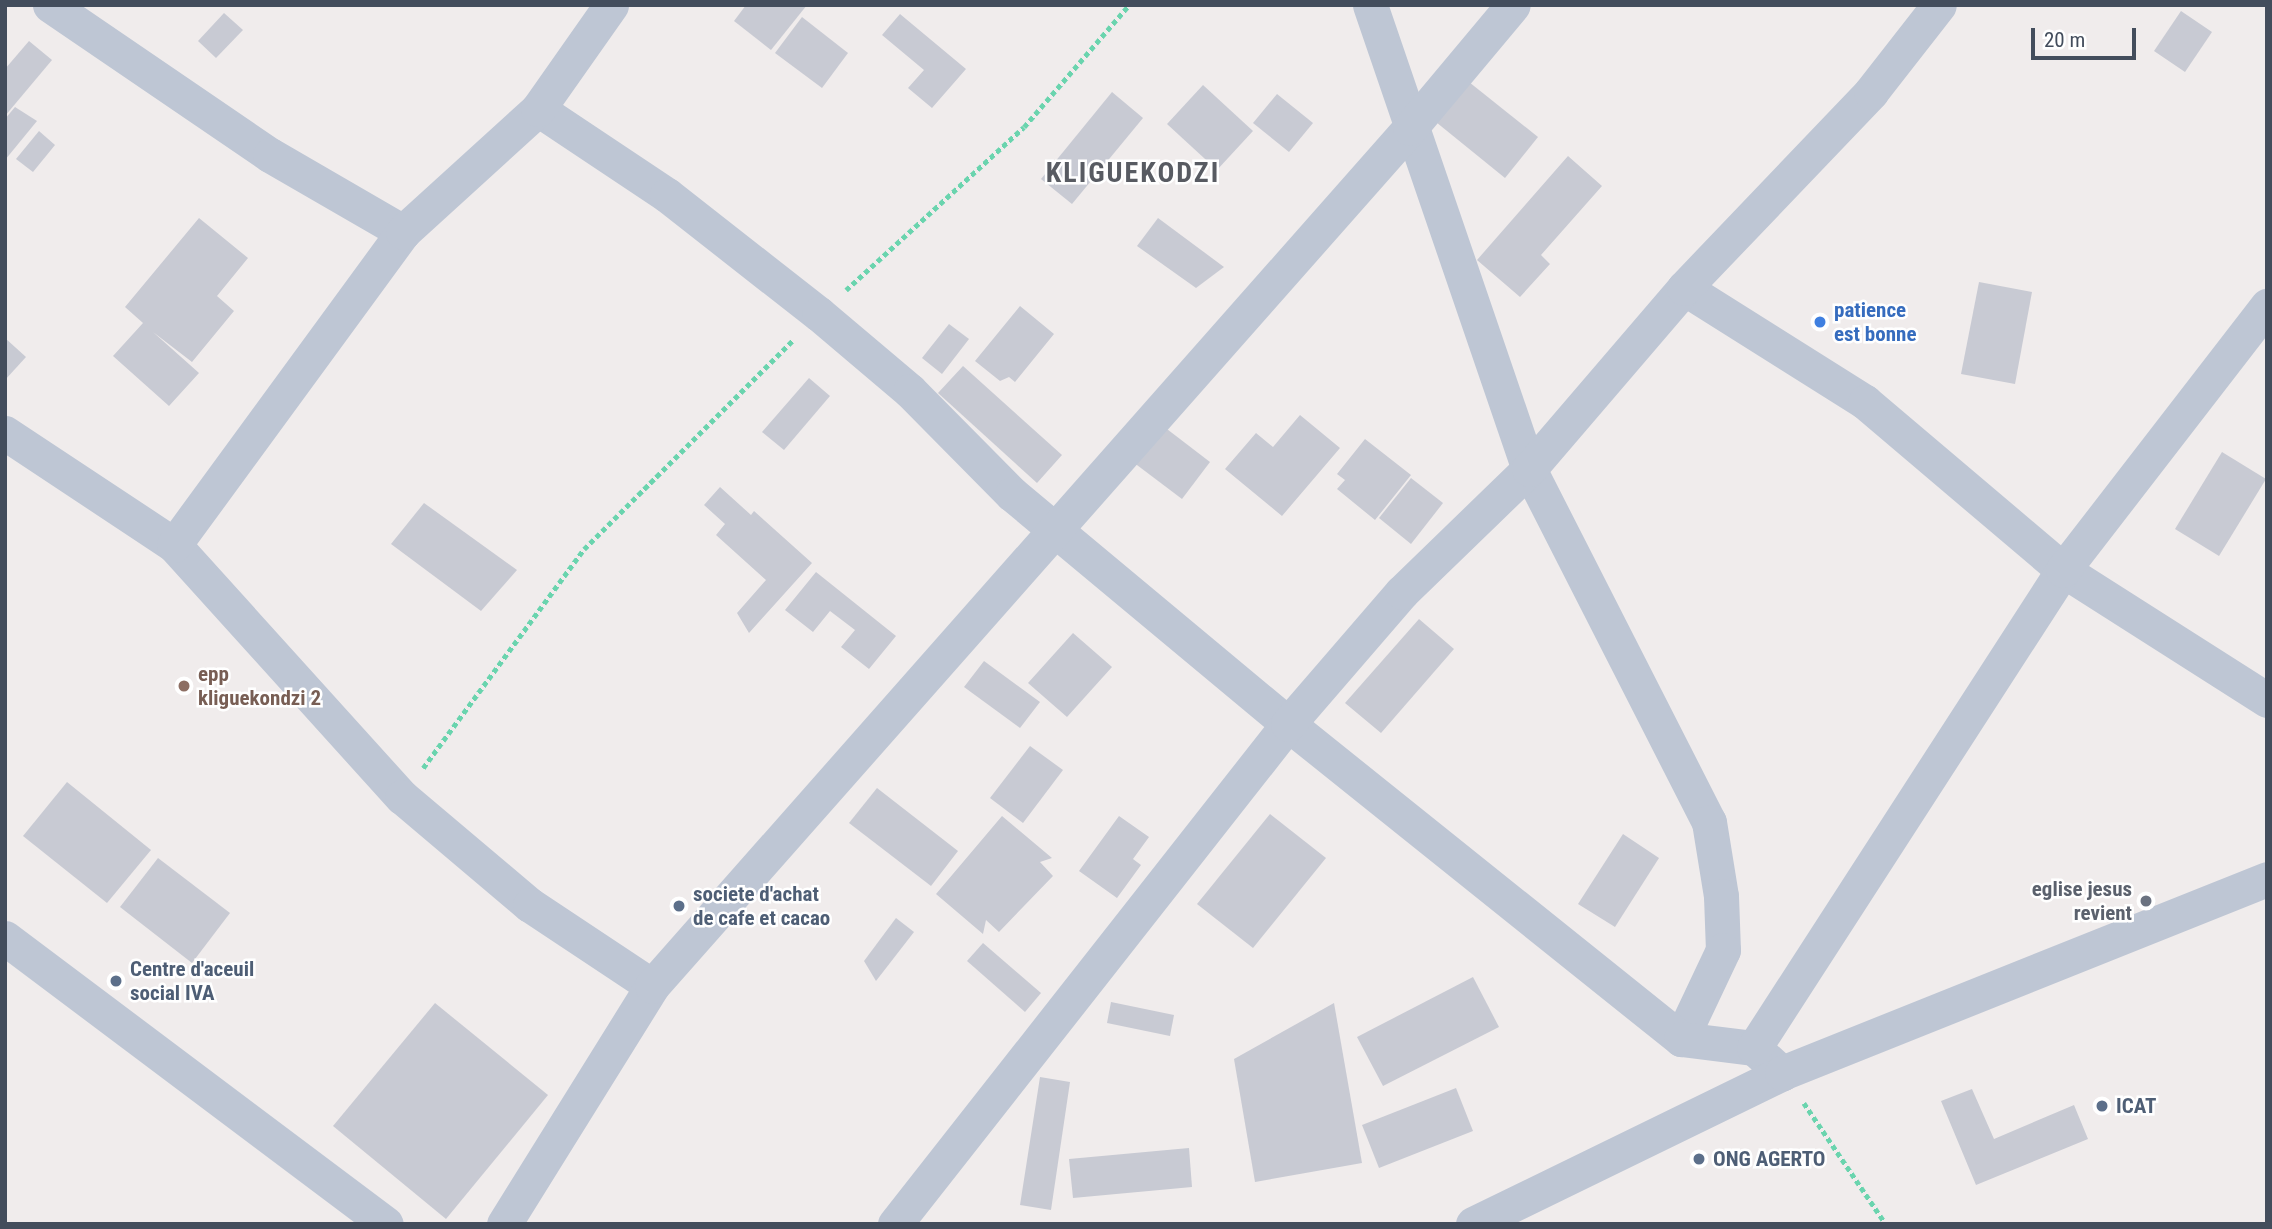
<!DOCTYPE html>
<style>
body{margin:0}
#map{position:relative;width:2272px;height:1229px;overflow:hidden;background:#f0ecec;font-family:"Roboto Condensed",sans-serif}
div>[style]{position:absolute}
.building>*{inset:0;background:#c8cad3}
.path>*{height:4.5px;margin-top:-2.25px;transform-origin:0;background:repeating-linear-gradient(90deg,#6ad4ae 0 5px,transparent 0 8.5px)}
.street>*{height:35px;margin:-17.5px;padding:0 17.5px;transform-origin:17.5px;border-radius:17.5px;background:#bec6d4}
.dots>*{width:19px;height:19px;translate:-50% -50%;box-sizing:border-box;border:4px solid #fff;border-radius:50%}
span{translate:-50% -50%;white-space:nowrap;text-align:center;line-height:1.15;-webkit-text-stroke:5px #fff;paint-order:stroke}
.shop-label{font-size:21px;color:#366cbe;font-weight:700}
.left{translate:0 -50%;text-align:left}
.education-label{font-size:21px;color:#785e54;font-weight:700}
.worship-label{font-size:21px;color:#5b616d;font-weight:700}
.right{translate:-100% -50%;text-align:right}
.service-label{font-size:21px;color:#4e5e75;font-weight:700}
.district-label{font-size:28px;color:#585b62;font-weight:700;letter-spacing:2px}
.frame{position:absolute;inset:0;border:7px solid #434d5c;pointer-events:none}
.scale{position:absolute;left:2031px;top:28px;width:105px;height:32px;box-sizing:border-box;border:4px solid #434d5c;border-top:0;padding-left:9px;font-size:21px;line-height:24px;white-space:nowrap;color:#434d5c;-webkit-text-stroke:5px #fff;paint-order:stroke}
</style>
<div id="map">
<div class="building">
<i style="clip-path:polygon(746px 5px,807px 5px,771px 50px,734px 21px)"></i>
<i style="clip-path:polygon(2181px 11px,2212px 32px,2185px 72px,2154px 51px)"></i>
<i style="clip-path:polygon(224px 13px,243px 30px,216px 58px,198px 41px)"></i>
<i style="clip-path:polygon(900px 14px,966px 69px,932px 108px,908px 88px,924px 70px,882px 35px)"></i>
<i style="clip-path:polygon(802px 17px,848px 53px,822px 88px,775px 53px)"></i>
<i style="clip-path:polygon(29px 41px,52px 60px,5px 116px,5px 69px)"></i>
<i style="clip-path:polygon(1464px 78px,1538px 137px,1505px 178px,1431px 118px)"></i>
<i style="clip-path:polygon(1203px 85px,1253px 131px,1217px 170px,1167px 124px)"></i>
<i style="clip-path:polygon(1112px 92px,1143px 118px,1072px 204px,1041px 179px)"></i>
<i style="clip-path:polygon(1277px 94px,1313px 123px,1289px 152px,1253px 123px)"></i>
<i style="clip-path:polygon(15px 107px,37px 121px,5px 160px,5px 119px)"></i>
<i style="clip-path:polygon(39px 131px,55px 145px,33px 172px,16px 159px)"></i>
<i style="clip-path:polygon(1568px 156px,1602px 186px,1541px 255px,1550px 264px,1520px 297px,1477px 260px)"></i>
<i style="clip-path:polygon(199px 218px,248px 258px,217px 296px,234px 311px,192px 362px,153px 332px,199px 373px,169px 406px,113px 356px,143px 323px,125px 307px)"></i>
<i style="clip-path:polygon(1158px 218px,1224px 267px,1196px 288px,1137px 246px)"></i>
<i style="clip-path:polygon(1979px 282px,2032px 292px,2015px 384px,1961px 374px)"></i>
<i style="clip-path:polygon(1020px 306px,1054px 334px,1015px 382px,1009px 377px,1000px 381px,975px 361px)"></i>
<i style="clip-path:polygon(949px 324px,969px 339px,942px 374px,922px 358px)"></i>
<i style="clip-path:polygon(5px 338px,26px 357px,5px 380px)"></i>
<i style="clip-path:polygon(963px 366px,1062px 455px,1037px 483px,938px 393px)"></i>
<i style="clip-path:polygon(809px 378px,830px 396px,784px 450px,762px 432px)"></i>
<i style="clip-path:polygon(1300px 415px,1340px 448px,1282px 516px,1225px 469px,1256px 433px,1273px 447px)"></i>
<i style="clip-path:polygon(1163px 426px,1210px 462px,1182px 499px,1129px 459px)"></i>
<i style="clip-path:polygon(1365px 439px,1411px 475px,1375px 520px,1337px 489px,1345px 480px,1337px 474px)"></i>
<i style="clip-path:polygon(2222px 452px,2266px 479px,2219px 556px,2175px 529px)"></i>
<i style="clip-path:polygon(1411px 478px,1443px 503px,1411px 544px,1379px 518px)"></i>
<i style="clip-path:polygon(720px 487px,751px 515px,754px 511px,812px 563px,749px 633px,737px 613px,766px 580px,716px 535px,725px 524px,704px 505px)"></i>
<i style="clip-path:polygon(424px 503px,517px 570px,481px 611px,391px 544px)"></i>
<i style="clip-path:polygon(816px 572px,896px 636px,869px 669px,841px 647px,855px 630px,830px 611px,813px 632px,785px 610px)"></i>
<i style="clip-path:polygon(1419px 619px,1454px 649px,1381px 733px,1345px 703px)"></i>
<i style="clip-path:polygon(1073px 633px,1112px 667px,1067px 717px,1028px 683px)"></i>
<i style="clip-path:polygon(984px 661px,1040px 702px,1020px 728px,964px 687px)"></i>
<i style="clip-path:polygon(1030px 746px,1063px 770px,1023px 823px,990px 798px)"></i>
<i style="clip-path:polygon(67px 782px,151px 850px,107px 903px,23px 836px)"></i>
<i style="clip-path:polygon(877px 788px,958px 851px,931px 886px,849px 823px)"></i>
<i style="clip-path:polygon(1270px 814px,1326px 858px,1253px 948px,1197px 904px)"></i>
<i style="clip-path:polygon(1002px 816px,1052px 858px,1040px 862px,1053px 876px,999px 932px,986px 920px,983px 934px,936px 894px)"></i>
<i style="clip-path:polygon(1119px 816px,1149px 837px,1133px 859px,1141px 865px,1117px 898px,1079px 871px)"></i>
<i style="clip-path:polygon(1623px 834px,1659px 858px,1615px 927px,1578px 904px)"></i>
<i style="clip-path:polygon(158px 858px,230px 913px,192px 963px,120px 907px)"></i>
<i style="clip-path:polygon(896px 918px,914px 932px,876px 981px,864px 961px)"></i>
<i style="clip-path:polygon(983px 943px,1041px 993px,1025px 1012px,967px 961px)"></i>
<i style="clip-path:polygon(1473px 977px,1499px 1027px,1383px 1086px,1357px 1037px)"></i>
<i style="clip-path:polygon(1111px 1002px,1174px 1015px,1170px 1036px,1107px 1023px)"></i>
<i style="clip-path:polygon(435px 1003px,548px 1095px,446px 1219px,333px 1126px)"></i>
<i style="clip-path:polygon(1334px 1003px,1362px 1163px,1255px 1182px,1234px 1059px)"></i>
<i style="clip-path:polygon(1040px 1077px,1070px 1082px,1051px 1210px,1020px 1205px)"></i>
<i style="clip-path:polygon(1456px 1088px,1473px 1131px,1379px 1168px,1362px 1125px)"></i>
<i style="clip-path:polygon(1972px 1089px,1994px 1139px,2074px 1105px,2088px 1139px,1976px 1185px,1941px 1101px)"></i>
<i style="clip-path:polygon(1189px 1148px,1192px 1187px,1073px 1198px,1069px 1159px)"></i>
</div>
<div class="path">
<i style="left:846px;top:290px;width:241px;rotate:-42.5deg"></i>
<i style="left:1024px;top:127px;width:161px;rotate:-49.3deg"></i>
<i style="left:423px;top:768px;width:272px;rotate:-53.7deg"></i>
<i style="left:584px;top:549px;width:297px;rotate:-45deg"></i>
<i style="left:1804px;top:1103px;width:146px;rotate:55.9deg"></i>
</div>
<div class="street">
<i style="left:50px;top:5px;width:266px;rotate:34.3deg"></i>
<i style="left:270px;top:155px;width:154px;rotate:30.1deg"></i>
<i style="left:1370px;top:5px;width:490px;rotate:71.1deg"></i>
<i style="left:1529px;top:469px;width:396px;rotate:63deg"></i>
<i style="left:1709px;top:822px;width:75px;rotate:80.8deg"></i>
<i style="left:1721px;top:896px;width:54px;rotate:87.9deg"></i>
<i style="left:1723px;top:950px;width:98px;rotate:115.3deg"></i>
<i style="left:538px;top:109px;width:155px;rotate:33.7deg"></i>
<i style="left:667px;top:195px;width:193px;rotate:38.1deg"></i>
<i style="left:819px;top:314px;width:119px;rotate:40.2deg"></i>
<i style="left:910px;top:391px;width:145px;rotate:45.3deg"></i>
<i style="left:1012px;top:494px;width:359px;rotate:39.8deg"></i>
<i style="left:1288px;top:724px;width:504px;rotate:38.71deg"></i>
<i style="left:1681px;top:1039px;width:74px;rotate:7deg"></i>
<i style="left:1754px;top:1048px;width:38px;rotate:42deg"></i>
<i style="left:1684px;top:288px;width:214px;rotate:32.2deg"></i>
<i style="left:1865px;top:402px;width:260px;rotate:40.3deg"></i>
<i style="left:2063px;top:570px;width:242px;rotate:32.5deg"></i>
<i style="left:5px;top:433px;width:203px;rotate:33.5deg"></i>
<i style="left:174px;top:545px;width:340px;rotate:47.9deg"></i>
<i style="left:402px;top:797px;width:167px;rotate:40.2deg"></i>
<i style="left:530px;top:905px;width:146px;rotate:33.6deg"></i>
<i style="left:174px;top:545px;width:388px;rotate:-53.8deg"></i>
<i style="left:403px;top:232px;width:183px;rotate:-42.3deg"></i>
<i style="left:538px;top:109px;width:127px;rotate:-54.9deg"></i>
<i style="left:5px;top:938px;width:476px;rotate:36.9deg"></i>
<i style="left:1754px;top:1048px;width:569px;rotate:-57.12deg"></i>
<i style="left:2063px;top:570px;width:334px;rotate:-52.3deg"></i>
<i style="left:504px;top:1224px;width:280px;rotate:-58.1deg"></i>
<i style="left:652px;top:986px;width:1145px;rotate:-48.54deg"></i>
<i style="left:1410px;top:128px;width:160px;rotate:-50.1deg"></i>
<i style="left:895px;top:1224px;width:636px;rotate:-51.83deg"></i>
<i style="left:1288px;top:724px;width:174px;rotate:-49.2deg"></i>
<i style="left:1402px;top:592px;width:177px;rotate:-44.1deg"></i>
<i style="left:1529px;top:469px;width:238px;rotate:-49.4deg"></i>
<i style="left:1684px;top:288px;width:271px;rotate:-46.3deg"></i>
<i style="left:1871px;top:92px;width:110px;rotate:-52deg"></i>
<i style="left:1473px;top:1224px;width:344px;rotate:-26deg"></i>
<i style="left:1782px;top:1073px;width:522px;rotate:-21.8deg"></i>
</div>
<div class="dots">
<i style="left:1820px;top:322px;background:#3f7fe0"></i>
<i style="left:184px;top:686px;background:#8d6e63"></i>
<i style="left:2146px;top:901px;background:#6b7280"></i>
<i style="left:679px;top:906px;background:#5c6f8a"></i>
<i style="left:116px;top:981px;background:#5c6f8a"></i>
<i style="left:2102px;top:1106px;background:#5c6f8a"></i>
<i style="left:1699px;top:1159px;background:#5c6f8a"></i>
</div>
<div class="shop-label">
<span class="left" style="left:1834px;top:322px">patience<br>est bonne</span>
</div>
<div class="education-label">
<span class="left" style="left:198px;top:686px">epp<br>kliguekondzi 2</span>
</div>
<div class="worship-label">
<span class="right" style="left:2132px;top:901px">eglise jesus<br>revient</span>
</div>
<div class="service-label">
<span class="left" style="left:693px;top:906px">societe d'achat<br>de cafe et cacao</span>
<span class="left" style="left:130px;top:981px">Centre d'aceuil<br>social IVA</span>
<span class="left" style="left:2116px;top:1106px">ICAT</span>
<span class="left" style="left:1713px;top:1159px">ONG AGERTO</span>
</div>
<div class="district-label">
<span style="left:1133px;top:173px">KLIGUEKODZI</span>
</div>
<div class="frame"></div>
<div class="scale">20 m</div>
</div>
